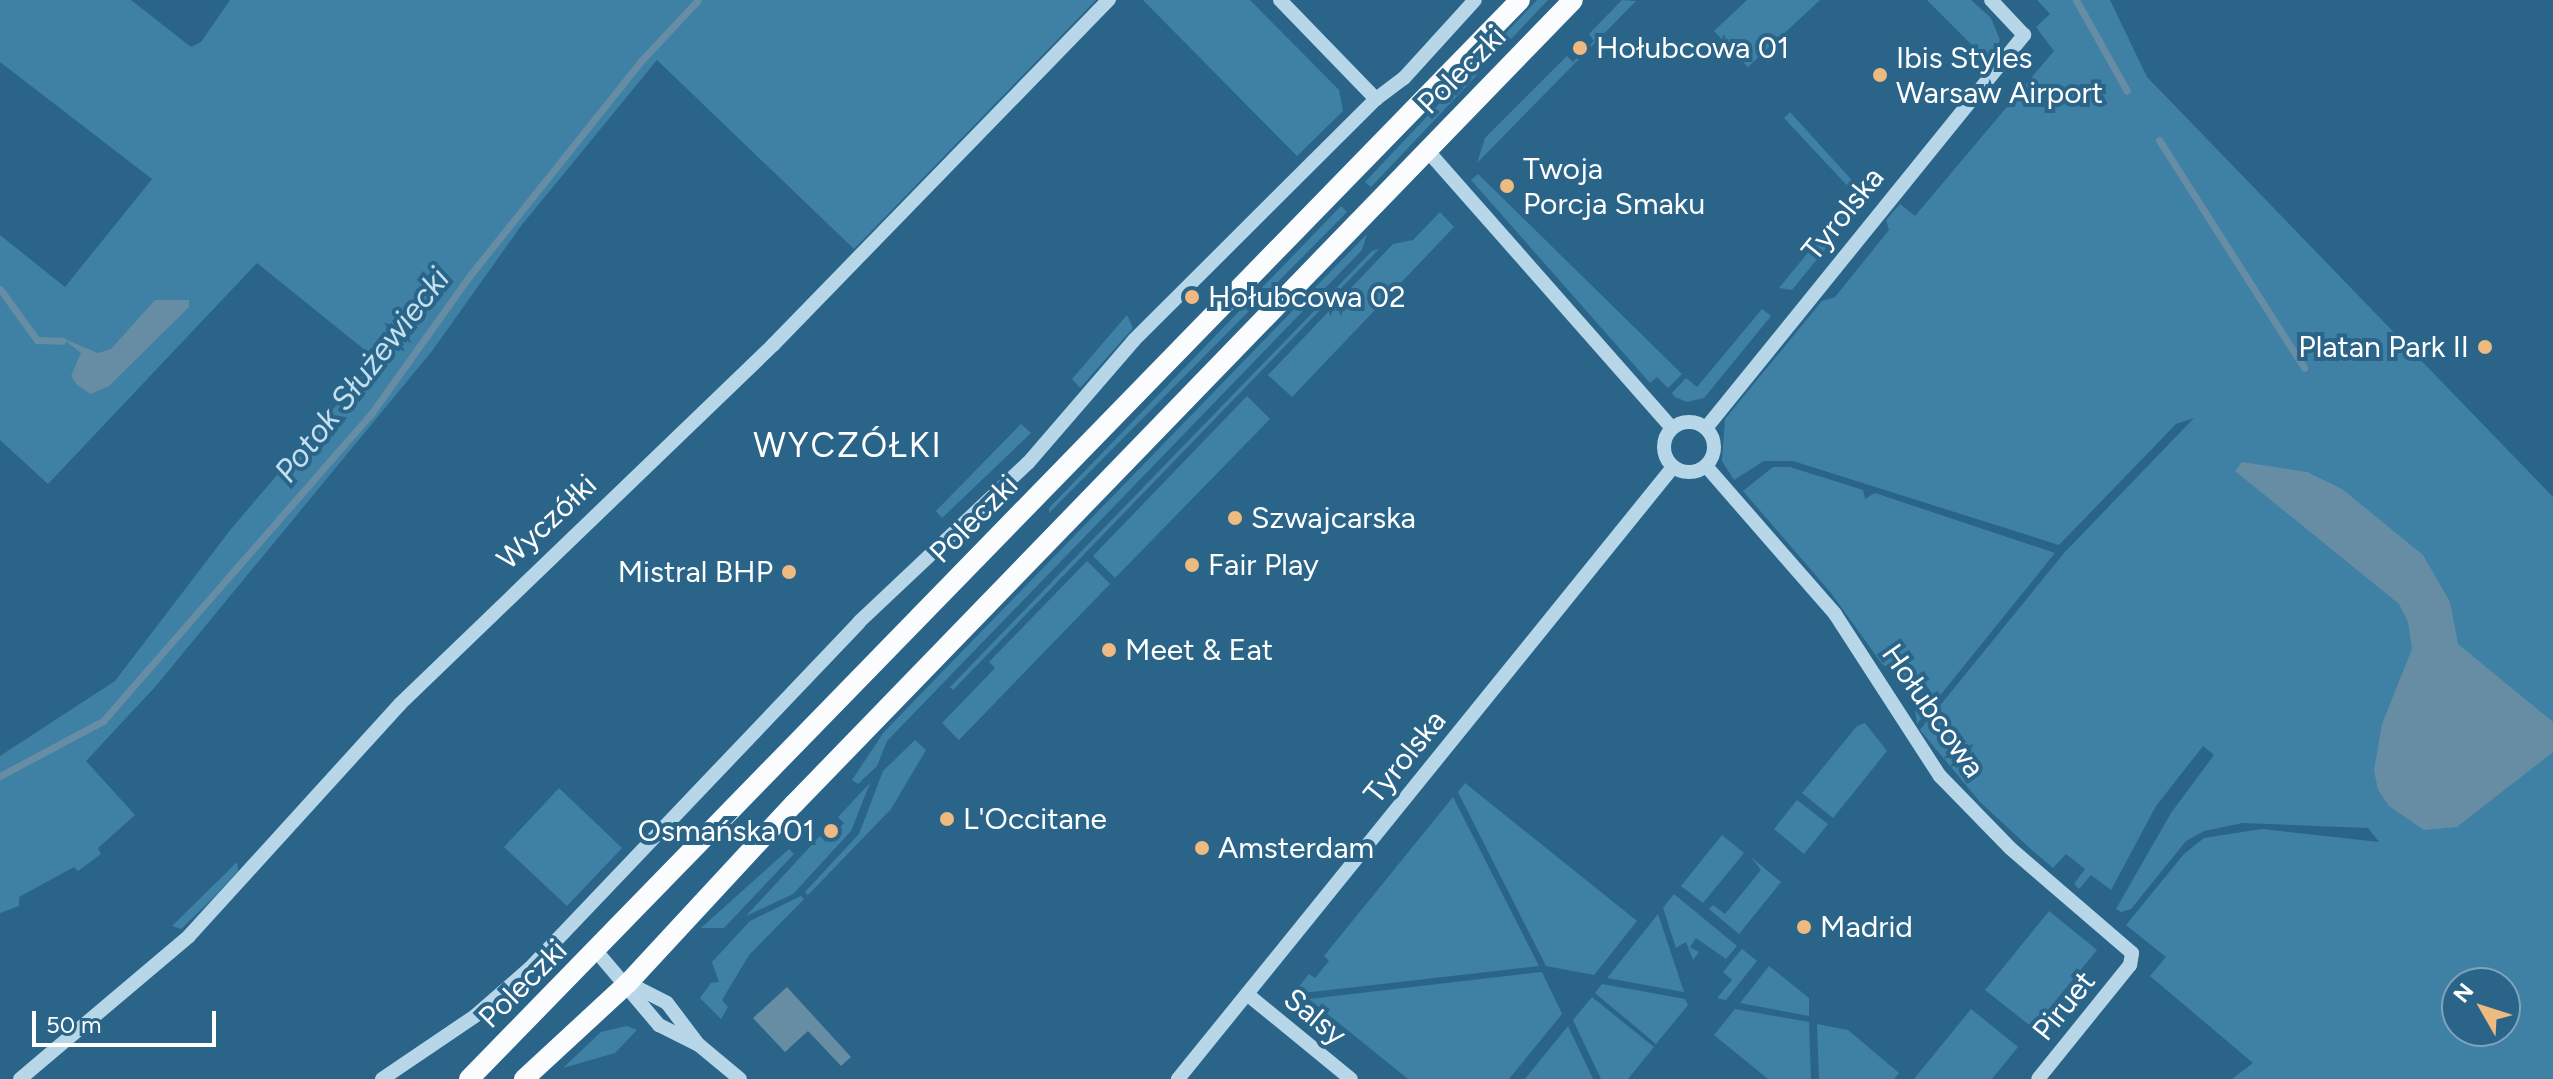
<!DOCTYPE html>
<meta charset="utf-8">
<style>
body{margin:0}
#map{position:relative;width:2553px;height:1079px;overflow:hidden;background:#2a6589;font-family:Figtree,sans-serif}
div>[style]{position:absolute}
.green>*{inset:0;background:#3f80a5}
.water>*{inset:0;background:#678da5}
.stream>*{height:7px;margin:-3.5px;padding:0 3.5px;transform-origin:3.5px;border-radius:3.5px;background:#678da5}
.minor>*{height:14px;margin:-7px;padding:0 7px;transform-origin:7px;border-radius:7px;background:#b7d7e9}
.minor>.ring{margin:-7px;padding:0;box-sizing:content-box;background:none;border:14px solid #b7d7e9;border-radius:50%}
.major>*{height:20px;margin:-10px;padding:0 10px;transform-origin:10px;border-radius:10px;background:#fafcfe}
.dots>*{width:22px;height:22px;translate:-50% -50%;box-sizing:border-box;border:4px solid #2a6589;border-radius:50%}
span{translate:-50% -50%;white-space:nowrap;text-align:center;line-height:1.15;-webkit-text-stroke:8px #2a6589;paint-order:stroke}
.poi-label{font-size:30px;color:#fff}
.left{translate:0 -50%;text-align:left}
.right{translate:-100% -50%;text-align:right}
.street-label{font-size:30px;color:#fff}
.water-label{font-size:32px;color:#c3e0f0;font-style:italic}
.quarter-label{font-size:34px;color:#fff;letter-spacing:2px}
.north{position:absolute;left:2441px;top:967px;width:80px;height:80px;box-sizing:border-box;background:#2a6589;border:2px solid #7fa3b8;border-radius:50%;rotate:309deg;font-size:22px;font-weight:700;line-height:32px;text-align:center;color:#fff}
.north::after{content:'';display:block;margin:auto;width:28px;height:36px;background:#efba7f;clip-path:polygon(50% 0,100% 100%,50% 72%,0 100%)}
.scale{position:absolute;left:32px;top:1011px;width:184px;height:36px;box-sizing:border-box;border:4px solid #fff;border-top:0;padding-left:10px;font-size:24px;line-height:28px;white-space:nowrap;color:#fff;-webkit-text-stroke:6px #2a6589;paint-order:stroke}
</style>
<div id="map">
<div class="green">
<i style="clip-path:polygon(0 0,131px 0,191px 47px,201px 42px,230px 0,1096px 0,854px 249px,657px 60px,521px 226px,432px 351px,155px 687px,86px 761px,135px 815px,98px 848px,101px 854px,78px 871px,74px 867px,19px 897px,19px 906px,0 913px,0 756px,115px 681px,231px 529px,376px 359px,257px 263px,48px 484px,0 440px,0 235px,65px 287px,152px 179px,0 62px)"></i>
<i style="clip-path:polygon(1143px 0,1250px 0,1339px 90px,1343px 111px,1297px 156px)"></i>
<i style="clip-path:polygon(1537px 0,1548px 0,1371px 187px,1365px 182px)"></i>
<i style="clip-path:polygon(1622px 0,1636px 1px,1477px 163px,1485px 138px,1567px 56px,1573px 62px,1594px 41px,1589px 34px)"></i>
<i style="clip-path:polygon(1747px 0,1820px 0,1748px 67px,1714px 31px)"></i>
<i style="clip-path:polygon(1927px 0,1971px 0,1991px 18px,2000px 40px,1988px 61px,1974px 68px,1959px 62px,1983px 56px)"></i>
<i style="clip-path:polygon(evenodd,2037px 0,2110px 0,2147px 77px,2553px 497px,2553px 1079px,2232px 1079px,2253px 1063px,2150px 976px,2166px 957px,2126px 925px,2184px 854px,2204px 838px,2262px 829px,2379px 842px,2368px 828px,2243px 823px,2204px 831px,2186px 841px,2131px 909px,2121px 912px,2116px 909px,2171px 813px,2214px 755px,2203px 746px,2156px 806px,2111px 890px,2091px 875px,2079px 889px,2074px 884px,2085px 869px,2066px 854px,2053px 868px,2033px 851px,1980px 802px,1920px 730px,2064px 553px,2194px 418px,2176px 424px,2059px 545px,1793px 461px,1764px 461px,1734px 480px,1722px 461px,1725px 419px,1822px 301px,1835px 297px,1889px 230px,1886px 220px,1900px 204px,1915px 216px,2054px 51px,2036px 27px,2050px 14px,2037px 0,2457px 983px,2505px 983px,2505px 1031px,2457px 1031px,2457px 983px)"></i>
<i style="clip-path:polygon(1790px 112px,1868px 198px,1860px 207px,1850px 202px,1855px 194px,1784px 118px)"></i>
<i style="clip-path:polygon(1478px 174px,1682px 374px,1668px 388px,1657px 377px,1650px 383px,1471px 180px)"></i>
<i style="clip-path:polygon(1847px 205px,1857px 210px,1792px 290px,1779px 288px)"></i>
<i style="clip-path:polygon(1341px 206px,1347px 212px,1049px 513px,1049px 508px)"></i>
<i style="clip-path:polygon(1440px 212px,1454px 227px,1292px 397px,1268px 375px,1393px 244px,1413px 240px)"></i>
<i style="clip-path:polygon(1367px 234px,1362px 250px,887px 741px,877px 766px,858px 784px,852px 780px,884px 732px)"></i>
<i style="clip-path:polygon(1379px 249px,953px 690px,950px 687px,1372px 251px)"></i>
<i style="clip-path:polygon(1762px 309px,1771px 316px,1704px 398px,1687px 402px,1675px 397px,1672px 393px,1686px 378px,1697px 387px)"></i>
<i style="clip-path:polygon(1127px 315px,1133px 328px,1080px 388px,1072px 379px)"></i>
<i style="clip-path:polygon(1247px 396px,1270px 419px,1115px 578px,1093px 556px)"></i>
<i style="clip-path:polygon(1021px 424px,1031px 433px,942px 518px,936px 511px)"></i>
<i style="clip-path:polygon(1773px 467px,1790px 467px,1863px 490px,1865px 499px,1875px 493px,2055px 553px,1917px 724px,1915px 709px,1921px 697px,1902px 675px,1882px 664px,1831px 593px,1743px 491px)"></i>
<i style="clip-path:polygon(1087px 561px,1110px 584px,959px 740px,942px 723px,995px 668px,989px 662px)"></i>
<i style="clip-path:polygon(1865px 723px,1887px 751px,1833px 818px,1802px 793px,1857px 726px)"></i>
<i style="clip-path:polygon(915px 740px,926px 750px,891px 809px,808px 895px,805px 892px,859px 834px,883px 771px)"></i>
<i style="clip-path:polygon(870px 783px,851px 831px,793px 894px,746px 916px,820px 836px,826px 842px,844px 823px,838px 817px)"></i>
<i style="clip-path:polygon(1465px 783px,1637px 921px,1594px 975px,1546px 966px,1458px 792px)"></i>
<i style="clip-path:polygon(559px 788px,622px 848px,567px 906px,504px 847px)"></i>
<i style="clip-path:polygon(1453px 797px,1539px 966px,1303px 993px,1297px 989px,1309px 974px,1315px 978px,1329px 961px,1324px 956px)"></i>
<i style="clip-path:polygon(1797px 800px,1828px 824px,1804px 854px,1774px 829px)"></i>
<i style="clip-path:polygon(1722px 835px,1744px 853px,1703px 903px,1681px 886px)"></i>
<i style="clip-path:polygon(789px 849px,794px 854px,724px 928px,701px 928px)"></i>
<i style="clip-path:polygon(1751px 857px,1781px 882px,1739px 934px,1709px 909px,1713px 905px,1725px 914px,1761px 870px)"></i>
<i style="clip-path:polygon(237px 862px,238px 871px,212px 899px,181px 929px,172px 926px)"></i>
<i style="clip-path:polygon(1674px 894px,1737px 946px,1726px 959px,1696px 938px,1690px 947px,1699px 952px,1693px 960px,1686px 942px,1676px 948px,1663px 908px)"></i>
<i style="clip-path:polygon(801px 896px,804px 899px,749px 955px,722px 1000px,728px 1007px,721px 1019px,700px 998px,711px 983px,719px 982px,712px 962px,750px 921px)"></i>
<i style="clip-path:polygon(2049px 911px,2097px 950px,2033px 1028px,1985px 990px)"></i>
<i style="clip-path:polygon(1658px 914px,1684px 992px,1607px 978px)"></i>
<i style="clip-path:polygon(1742px 949px,1757px 961px,1726px 1000px,1717px 998px,1732px 980px,1723px 972px)"></i>
<i style="clip-path:polygon(1769px 966px,1809px 998px,1809px 1016px,1740px 1003px)"></i>
<i style="clip-path:polygon(1542px 972px,1562px 1014px,1509px 1079px,1408px 1079px,1309px 999px)"></i>
<i style="clip-path:polygon(1602px 984px,1685px 999px,1688px 1005px,1656px 1044px,1595px 993px)"></i>
<i style="clip-path:polygon(1592px 997px,1654px 1047px,1628px 1079px,1601px 1079px,1573px 1020px)"></i>
<i style="clip-path:polygon(1735px 1009px,1809px 1022px,1811px 1079px,1768px 1079px,1714px 1035px)"></i>
<i style="clip-path:polygon(1971px 1009px,2018px 1047px,1992px 1079px,1914px 1079px)"></i>
<i style="clip-path:polygon(1817px 1024px,1848px 1030px,1899px 1073px,1894px 1079px,1819px 1079px)"></i>
<i style="clip-path:polygon(627px 1026px,637px 1030px,615px 1053px,563px 1068px,601px 1032px)"></i>
<i style="clip-path:polygon(1568px 1026px,1593px 1079px,1525px 1079px)"></i>
</div>
<div class="water">
<i style="clip-path:polygon(155px 300px,189px 300px,189px 307px,109px 386px,91px 394px,77px 385px,71px 376px,81px 353px,62px 338px,98px 353px,111px 349px)"></i>
<i style="clip-path:polygon(2242px 462px,2307px 472px,2342px 489px,2423px 555px,2450px 602px,2458px 644px,2553px 722px,2553px 752px,2457px 827px,2424px 830px,2389px 806px,2378px 790px,2374px 770px,2382px 724px,2412px 649px,2408px 622px,2399px 604px,2235px 471px)"></i>
<i style="clip-path:polygon(787px 987px,851px 1057px,841px 1066px,808px 1031px,785px 1052px,753px 1018px)"></i>
</div>
<div class="stream">
<i style="left:2076px;top:0;width:104px;rotate:60.7deg"></i>
<i style="left:2159px;top:140px;width:270px;rotate:57.5deg"></i>
<i style="left:0;top:289px;width:63px;rotate:54deg"></i>
<i style="left:37px;top:340px;width:25px;rotate:2deg"></i>
<i style="left:0;top:776px;width:117px;rotate:-28.1deg"></i>
<i style="left:103px;top:721px;width:408px;rotate:-48.9deg"></i>
<i style="left:371px;top:414px;width:172px;rotate:-54.5deg"></i>
<i style="left:471px;top:274px;width:273px;rotate:-51.4deg"></i>
<i style="left:641px;top:61px;width:83px;rotate:-46.9deg"></i>
</div>
<div class="minor">
<i style="left:1280px;top:0;width:138px;rotate:45.9deg"></i>
<i style="left:1426px;top:149px;width:372px;rotate:48.6deg"></i>
<i class="ring" style="left:1664px;top:422px;width:36px;height:36px"></i>
<i style="left:1706px;top:428px;width:506px;rotate:-51.02deg"></i>
<i style="left:2024px;top:35px;width:48px;rotate:-133.3deg"></i>
<i style="left:1706px;top:466px;width:196px;rotate:48.9deg"></i>
<i style="left:1835px;top:614px;width:193px;rotate:57.1deg"></i>
<i style="left:1940px;top:776px;width:100px;rotate:45.8deg"></i>
<i style="left:2010px;top:848px;width:161px;rotate:40.7deg"></i>
<i style="left:2132px;top:953px;width:12px;rotate:99deg"></i>
<i style="left:2130px;top:965px;width:146px;rotate:128.9deg"></i>
<i style="left:597px;top:952px;width:96px;rotate:49.7deg"></i>
<i style="left:659px;top:1025px;width:45px;rotate:26.6deg"></i>
<i style="left:699px;top:1045px;width:53px;rotate:39.7deg"></i>
<i style="left:632px;top:985px;width:39px;rotate:27deg"></i>
<i style="left:667px;top:1003px;width:51px;rotate:52.9deg"></i>
<i style="left:1247px;top:994px;width:134px;rotate:39.3deg"></i>
<i style="left:20px;top:1079px;width:221px;rotate:-40.2deg"></i>
<i style="left:189px;top:936px;width:314px;rotate:-47.7deg"></i>
<i style="left:400px;top:704px;width:518px;rotate:-43.9deg"></i>
<i style="left:773px;top:345px;width:482px;rotate:-45.8deg"></i>
<i style="left:382px;top:1079px;width:112px;rotate:-34.1deg"></i>
<i style="left:475px;top:1016px;width:73px;rotate:-41.1deg"></i>
<i style="left:530px;top:968px;width:477px;rotate:-46.4deg"></i>
<i style="left:859px;top:622px;width:232px;rotate:-43.3deg"></i>
<i style="left:1028px;top:463px;width:162px;rotate:-49.2deg"></i>
<i style="left:1134px;top:340px;width:342px;rotate:-44.9deg"></i>
<i style="left:1376px;top:99px;width:35px;rotate:-37deg"></i>
<i style="left:1404px;top:78px;width:105px;rotate:-47.7deg"></i>
<i style="left:1178px;top:1079px;width:787px;rotate:-51.03deg"></i>
</div>
<div class="major">
<i style="left:469px;top:1079px;width:1506px;rotate:-45.75deg"></i>
<i style="left:524px;top:1079px;width:142px;rotate:-42.7deg"></i>
<i style="left:628px;top:983px;width:244px;rotate:-47.2deg"></i>
<i style="left:794px;top:804px;width:1119px;rotate:-45.9deg"></i>
</div>
<div class="dots">
<i style="left:1580px;top:48px;background:#efba7f"></i>
<i style="left:1880px;top:75px;background:#efba7f"></i>
<i style="left:1507px;top:186px;background:#efba7f"></i>
<i style="left:1192px;top:297px;background:#efba7f"></i>
<i style="left:2485px;top:347px;background:#efba7f"></i>
<i style="left:1235px;top:518px;background:#efba7f"></i>
<i style="left:1192px;top:565px;background:#efba7f"></i>
<i style="left:789px;top:572px;background:#efba7f"></i>
<i style="left:1109px;top:650px;background:#efba7f"></i>
<i style="left:947px;top:819px;background:#efba7f"></i>
<i style="left:831px;top:831px;background:#efba7f"></i>
<i style="left:1202px;top:848px;background:#efba7f"></i>
<i style="left:1804px;top:927px;background:#efba7f"></i>
</div>
<div class="poi-label">
<span class="left" style="left:1596px;top:48px">Hołubcowa 01</span>
<span class="left" style="left:1896px;top:75px">Ibis Styles<br>Warsaw Airport</span>
<span class="left" style="left:1523px;top:186px">Twoja<br>Porcja Smaku</span>
<span class="left" style="left:1208px;top:297px">Hołubcowa 02</span>
<span class="right" style="left:2469px;top:347px">Platan Park II</span>
<span class="left" style="left:1251px;top:518px">Szwajcarska</span>
<span class="left" style="left:1208px;top:565px">Fair Play</span>
<span class="right" style="left:773px;top:572px">Mistral BHP</span>
<span class="left" style="left:1125px;top:650px">Meet &amp; Eat</span>
<span class="left" style="left:963px;top:819px">L'Occitane</span>
<span class="right" style="left:815px;top:831px">Osmańska 01</span>
<span class="left" style="left:1218px;top:848px">Amsterdam</span>
<span class="left" style="left:1820px;top:927px">Madrid</span>
</div>
<div class="street-label">
<span style="left:1462px;top:70px;rotate:-45deg">Poleczki</span>
<span style="left:1843px;top:214px;rotate:-51deg">Tyrolska</span>
<span style="left:974px;top:519px;rotate:-45deg">Poleczki</span>
<span style="left:547px;top:522px;rotate:-43deg">Wyczółki</span>
<span style="left:1933px;top:711px;rotate:55deg">Hołubcowa</span>
<span style="left:1405px;top:757px;rotate:-51deg">Tyrolska</span>
<span style="left:523px;top:984px;rotate:-45deg">Poleczki</span>
<span style="left:2064px;top:1006px;rotate:-51deg">Piruet</span>
<span style="left:1315px;top:1017px;rotate:39deg">Salsy</span>
</div>
<div class="water-label">
<span style="left:362px;top:375px;rotate:-52deg">Potok Służewiecki</span>
</div>
<div class="quarter-label">
<span style="left:848px;top:446px">WYCZÓŁKI</span>
</div>
<div class="north">N</div>
<div class="scale">50 m</div>
</div>
